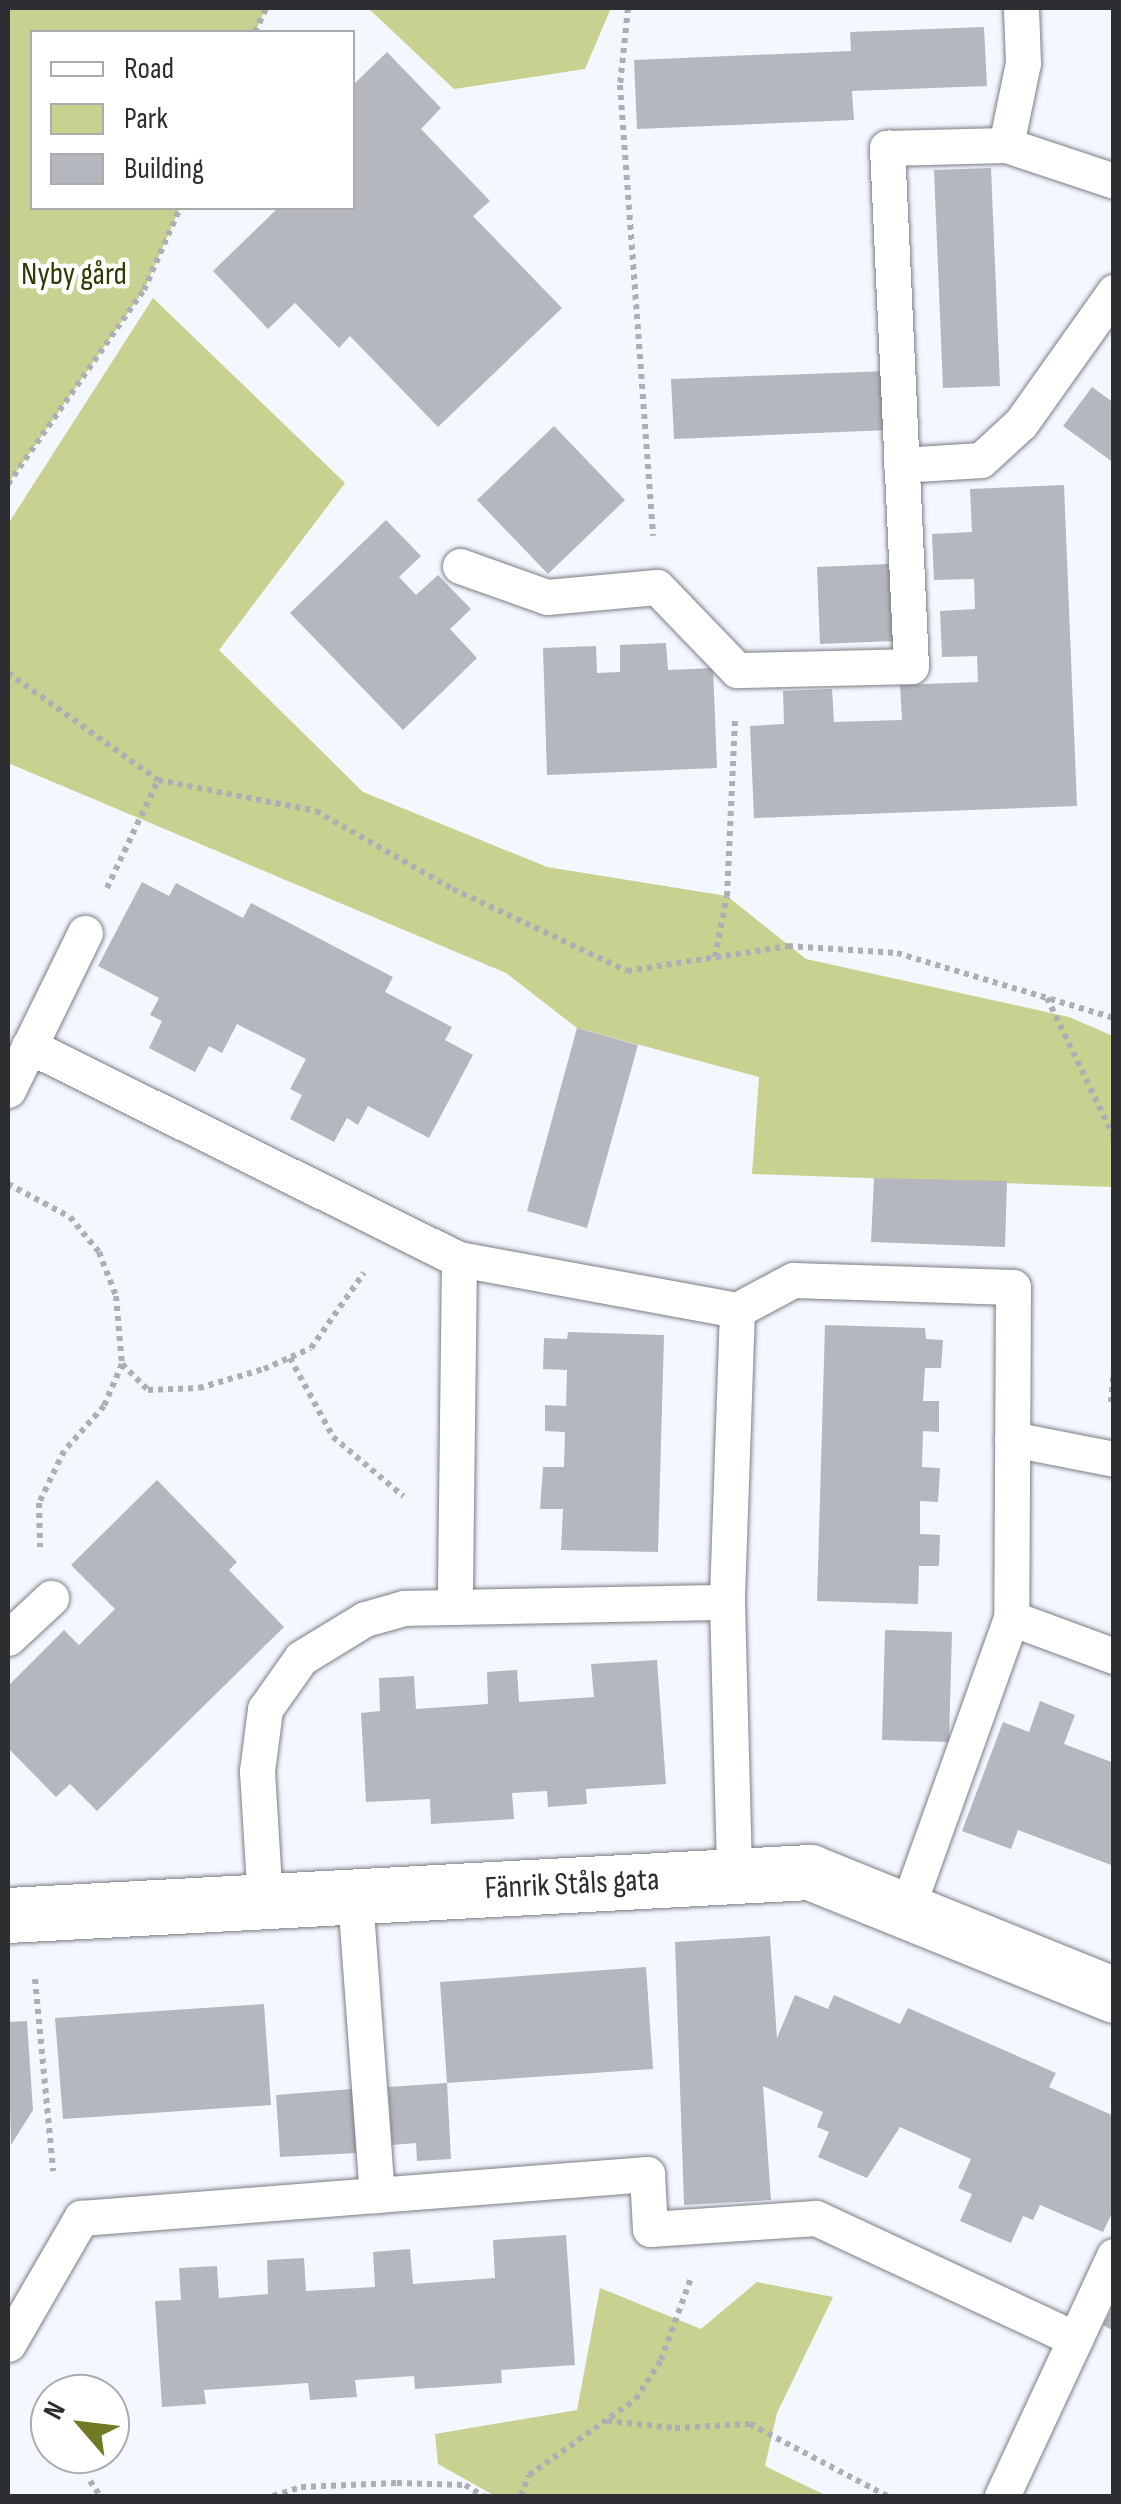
<!DOCTYPE html>
<meta charset="utf-8">
<style>
body{margin:0}
#map{position:relative;width:1121px;height:2504px;overflow:hidden;background:#f3f7fe;font-family:"Sofia Sans Condensed",sans-serif}
div>[style]{position:absolute}
.green>*{inset:0;background:#c8d18f}
.building>*{inset:0;background:#b4b8be}
.path>*{height:6px;margin-top:-3px;transform-origin:0;background:repeating-linear-gradient(90deg,#acafb4 0 5px,transparent 0 10px)}
.roads{filter:drop-shadow(0 0 2px #7a7e84) drop-shadow(0 0 2px #7a7e84)}
.service>*{height:35px;margin:-17.5px;padding:0 17.5px;transform-origin:17.5px;border-radius:17.5px;background:#fff}
.minor>*{height:55px;margin:-27.5px;padding:0 27.5px;transform-origin:27.5px;border-radius:27.5px;background:#fff}
span{translate:-50% -50%;white-space:nowrap;text-align:center;line-height:1.15;-webkit-text-stroke:9px #fff;paint-order:stroke}
.park-label{font-size:32px;color:#343802}
.street-label{font-size:32px;color:#2d2e31}
.frame{position:absolute;inset:0;border:10px solid #2d2e31;pointer-events:none}
.legend{position:absolute;left:30px;top:30px;width:325px;height:180px;box-sizing:border-box;background:#fff;border:2px solid #ababad;margin:0;padding:12px 18px;list-style:none;font-size:30px;color:#2d2e31}
.legend li{display:flex;align-items:center;gap:20px;height:50px}
.legend b{width:50px;border:2px solid #ababad}
.north{position:absolute;left:30px;top:2374px;width:100px;height:100px;box-sizing:border-box;background:#fff;border:2px solid #ababad;border-radius:50%;rotate:298deg;font-size:28px;font-weight:700;line-height:40px;text-align:center;color:#2d2e31}
.north::after{content:'';display:block;margin:auto;width:35px;height:45px;background:#727a24;clip-path:polygon(50% 0,100% 100%,50% 72%,0 100%)}
</style>
<div id="map">
<div class="green">
<i style="clip-path:polygon(8px 8px,266px 8px,255px 32px,32px 32px,32px 208px,180px 208px,144px 290px,8px 484px)"></i>
<i style="clip-path:polygon(368px 8px,611px 8px,585px 69px,454px 89px)"></i>
<i style="clip-path:polygon(153px 298px,345px 483px,219px 650px,363px 792px,547px 867px,727px 896px,806px 959px,1069px 1017px,1113px 1036px,1113px 1187px,752px 1174px,759px 1077px,577px 1028px,506px 973px,8px 763px,8px 524px)"></i>
<i style="clip-path:polygon(757px 2282px,833px 2297px,777px 2413px,765px 2466px,827px 2496px,495px 2496px,438px 2464px,435px 2434px,577px 2410px,600px 2288px,701px 2329px)"></i>
</div>
<div class="building">
<i style="clip-path:polygon(984px 27px,987px 86px,852px 91px,854px 120px,637px 129px,634px 60px,851px 51px,850px 32px)"></i>
<i style="clip-path:polygon(387px 52px,441px 108px,421px 129px,490px 201px,473px 216px,562px 308px,438px 427px,350px 336px,339px 348px,295px 303px,268px 329px,213px 271px,278px 208px,352px 208px,352px 86px)"></i>
<i style="clip-path:polygon(991px 168px,1000px 386px,943px 388px,934px 170px)"></i>
<i style="clip-path:polygon(887px 371px,889px 430px,674px 439px,671px 379px)"></i>
<i style="clip-path:polygon(1092px 387px,1114px 403px,1114px 463px,1063px 426px)"></i>
<i style="clip-path:polygon(554px 426px,625px 500px,548px 574px,477px 500px)"></i>
<i style="clip-path:polygon(1064px 485px,1077px 806px,754px 818px,750px 726px,784px 724px,783px 691px,832px 689px,834px 722px,902px 720px,900px 685px,978px 682px,977px 656px,942px 657px,940px 611px,975px 609px,974px 579px,934px 580px,932px 534px,972px 532px,970px 489px)"></i>
<i style="clip-path:polygon(386px 520px,421px 556px,399px 577px,416px 595px,438px 575px,471px 609px,450px 629px,477px 658px,403px 730px,290px 613px)"></i>
<i style="clip-path:polygon(889px 564px,893px 641px,820px 644px,817px 567px)"></i>
<i style="clip-path:polygon(666px 643px,668px 670px,713px 668px,717px 768px,547px 775px,543px 648px,596px 646px,597px 673px,620px 672px,620px 645px)"></i>
<i style="clip-path:polygon(142px 882px,169px 896px,176px 883px,243px 918px,251px 903px,393px 977px,385px 992px,452px 1027px,445px 1040px,473px 1055px,429px 1138px,368px 1106px,358px 1125px,347px 1118px,334px 1142px,290px 1119px,302px 1095px,290px 1089px,306px 1059px,237px 1024px,222px 1053px,209px 1046px,195px 1072px,149px 1048px,162px 1021px,150px 1015px,159px 998px,98px 966px)"></i>
<i style="clip-path:polygon(577px 1028px,638px 1045px,587px 1228px,527px 1211px)"></i>
<i style="clip-path:polygon(874px 1178px,1007px 1181px,1005px 1247px,871px 1242px)"></i>
<i style="clip-path:polygon(825px 1325px,925px 1328px,926px 1339px,943px 1340px,941px 1368px,925px 1368px,923px 1401px,939px 1401px,939px 1432px,923px 1431px,922px 1467px,940px 1468px,938px 1502px,920px 1501px,920px 1534px,940px 1535px,939px 1566px,919px 1566px,918px 1604px,817px 1601px)"></i>
<i style="clip-path:polygon(568px 1332px,664px 1335px,658px 1552px,561px 1550px,563px 1509px,540px 1509px,543px 1467px,564px 1467px,565px 1432px,545px 1431px,545px 1405px,566px 1406px,567px 1370px,543px 1369px,544px 1338px,567px 1339px)"></i>
<i style="clip-path:polygon(157px 1480px,237px 1562px,229px 1570px,284px 1627px,97px 1811px,70px 1784px,56px 1797px,8px 1748px,8px 1686px,64px 1630px,79px 1645px,115px 1609px,71px 1565px)"></i>
<i style="clip-path:polygon(885px 1630px,952px 1632px,949px 1742px,882px 1740px)"></i>
<i style="clip-path:polygon(657px 1660px,666px 1784px,586px 1789px,587px 1804px,548px 1807px,547px 1791px,512px 1793px,514px 1819px,431px 1824px,430px 1799px,366px 1802px,361px 1713px,380px 1711px,379px 1678px,414px 1676px,416px 1709px,488px 1704px,487px 1672px,517px 1670px,519px 1702px,594px 1697px,591px 1664px)"></i>
<i style="clip-path:polygon(1040px 1701px,1075px 1715px,1064px 1744px,1114px 1763px,1114px 1866px,1018px 1830px,1011px 1849px,962px 1831px,1003px 1722px,1029px 1732px)"></i>
<i style="clip-path:polygon(770px 1936px,777px 2038px,795px 1995px,828px 2009px,834px 1995px,900px 2024px,908px 2008px,1056px 2073px,1049px 2087px,1114px 2116px,1114px 2209px,1103px 2232px,1040px 2205px,1033px 2220px,1023px 2216px,1011px 2243px,960px 2221px,972px 2194px,958px 2188px,971px 2159px,900px 2127px,867px 2178px,818px 2157px,829px 2132px,817px 2127px,823px 2112px,763px 2086px,771px 2200px,684px 2205px,675px 1942px)"></i>
<i style="clip-path:polygon(646px 1967px,653px 2069px,447px 2083px,440px 1982px)"></i>
<i style="clip-path:polygon(264px 2004px,271px 2105px,63px 2119px,55px 2018px)"></i>
<i style="clip-path:polygon(27px 2021px,33px 2110px,11px 2145px,8px 2022px)"></i>
<i style="clip-path:polygon(447px 2083px,451px 2159px,417px 2161px,416px 2143px,392px 2145px,388px 2087px)"></i>
<i style="clip-path:polygon(352px 2089px,357px 2153px,280px 2157px,276px 2095px)"></i>
<i style="clip-path:polygon(566px 2235px,575px 2365px,501px 2370px,502px 2383px,415px 2389px,414px 2376px,355px 2380px,357px 2397px,310px 2400px,308px 2383px,204px 2390px,206px 2404px,162px 2407px,155px 2301px,181px 2300px,179px 2268px,217px 2266px,219px 2298px,268px 2294px,267px 2260px,304px 2258px,306px 2291px,375px 2287px,373px 2252px,410px 2249px,413px 2284px,495px 2278px,493px 2240px)"></i>
<i style="clip-path:polygon(1114px 2306px,1114px 2331px,1103px 2325px)"></i>
</div>
<div class="path">
<i style="left:628px;top:8px;width:77px;rotate:95.9deg"></i>
<i style="left:620px;top:85px;width:452px;rotate:85.8deg"></i>
<i style="left:255px;top:32px;width:26px;rotate:-65deg"></i>
<i style="left:8px;top:484px;width:237px;rotate:-55deg"></i>
<i style="left:144px;top:290px;width:90px;rotate:-66.3deg"></i>
<i style="left:8px;top:673px;width:184px;rotate:35.5deg"></i>
<i style="left:158px;top:780px;width:161px;rotate:11.1deg"></i>
<i style="left:316px;top:811px;width:158px;rotate:29.7deg"></i>
<i style="left:453px;top:889px;width:192px;rotate:25.2deg"></i>
<i style="left:627px;top:971px;width:163px;rotate:-8.8deg"></i>
<i style="left:788px;top:946px;width:109px;rotate:3.7deg"></i>
<i style="left:897px;top:953px;width:227px;rotate:16.7deg"></i>
<i style="left:107px;top:888px;width:119px;rotate:-64.7deg"></i>
<i style="left:715px;top:957px;width:62px;rotate:-78.9deg"></i>
<i style="left:727px;top:896px;width:175px;rotate:-87.4deg"></i>
<i style="left:1047px;top:998px;width:154px;rotate:64.3deg"></i>
<i style="left:8px;top:1184px;width:70px;rotate:28deg"></i>
<i style="left:70px;top:1217px;width:45px;rotate:50.4deg"></i>
<i style="left:99px;top:1252px;width:47px;rotate:68.9deg"></i>
<i style="left:116px;top:1296px;width:68px;rotate:85deg"></i>
<i style="left:122px;top:1364px;width:46px;rotate:113.2deg"></i>
<i style="left:104px;top:1406px;width:60px;rotate:131.6deg"></i>
<i style="left:64px;top:1451px;width:58px;rotate:115.7deg"></i>
<i style="left:39px;top:1503px;width:44px;rotate:88.7deg"></i>
<i style="left:290px;top:1358px;width:90px;rotate:61.4deg"></i>
<i style="left:333px;top:1437px;width:92px;rotate:40.1deg"></i>
<i style="left:122px;top:1364px;width:37px;rotate:45deg"></i>
<i style="left:148px;top:1390px;width:51px;rotate:-2.2deg"></i>
<i style="left:199px;top:1388px;width:68px;rotate:-16.3deg"></i>
<i style="left:264px;top:1369px;width:51px;rotate:-24.1deg"></i>
<i style="left:311px;top:1348px;width:92px;rotate:-54.8deg"></i>
<i style="left:1111px;top:1402px;width:36px;rotate:-85deg"></i>
<i style="left:35px;top:1979px;width:193px;rotate:84.6deg"></i>
<i style="left:607px;top:2421px;width:68px;rotate:5.9deg"></i>
<i style="left:675px;top:2428px;width:75px;rotate:-3.1deg"></i>
<i style="left:750px;top:2424px;width:155px;rotate:27.7deg"></i>
<i style="left:90px;top:2481px;width:18px;rotate:56deg"></i>
<i style="left:273px;top:2496px;width:29px;rotate:-18deg"></i>
<i style="left:301px;top:2487px;width:96px;rotate:-2.4deg"></i>
<i style="left:397px;top:2483px;width:68px;rotate:1.7deg"></i>
<i style="left:465px;top:2485px;width:21px;rotate:31deg"></i>
<i style="left:521px;top:2496px;width:22px;rotate:-69deg"></i>
<i style="left:529px;top:2475px;width:131px;rotate:-35.4deg"></i>
<i style="left:636px;top:2399px;width:46px;rotate:-57.3deg"></i>
<i style="left:661px;top:2360px;width:87px;rotate:-69.9deg"></i>
</div>
<div class="roads">
<div class="service">
<i style="left:1006px;top:145px;width:84px;rotate:-78.3deg"></i>
<i style="left:1023px;top:63px;width:55px;rotate:-92.1deg"></i>
<i style="left:901px;top:465px;width:80px;rotate:-3.6deg"></i>
<i style="left:981px;top:460px;width:54px;rotate:-42.8deg"></i>
<i style="left:1021px;top:423px;width:161px;rotate:-54.6deg"></i>
<i style="left:460px;top:566px;width:92px;rotate:19.6deg"></i>
<i style="left:547px;top:597px;width:110px;rotate:-5.2deg"></i>
<i style="left:657px;top:587px;width:115px;rotate:46.1deg"></i>
<i style="left:737px;top:670px;width:174px;rotate:-1.3deg"></i>
<i style="left:911px;top:666px;width:519px;rotate:-92.65deg"></i>
<i style="left:887px;top:148px;width:119px;rotate:-1.4deg"></i>
<i style="left:1006px;top:145px;width:114px;rotate:18.4deg"></i>
<i style="left:29px;top:1046px;width:480px;rotate:26.4deg"></i>
<i style="left:459px;top:1259px;width:348px;rotate:90.7deg"></i>
<i style="left:8px;top:1090px;width:175px;rotate:-63.9deg"></i>
<i style="left:459px;top:1259px;width:283px;rotate:10.4deg"></i>
<i style="left:737px;top:1310px;width:292px;rotate:92deg"></i>
<i style="left:727px;top:1602px;width:274px;rotate:88.5deg"></i>
<i style="left:737px;top:1310px;width:64px;rotate:-28.2deg"></i>
<i style="left:793px;top:1280px;width:220px;rotate:1.8deg"></i>
<i style="left:1013px;top:1287px;width:331px;rotate:90.3deg"></i>
<i style="left:1011px;top:1618px;width:311px;rotate:109.7deg"></i>
<i style="left:1012px;top:1439px;width:104px;rotate:11.1deg"></i>
<i style="left:1011px;top:1618px;width:110px;rotate:20.3deg"></i>
<i style="left:8px;top:1638px;width:59px;rotate:-42.9deg"></i>
<i style="left:355px;top:1897px;width:299px;rotate:85.8deg"></i>
<i style="left:265px;top:1902px;width:131px;rotate:-93.5deg"></i>
<i style="left:257px;top:1771px;width:63px;rotate:-82.6deg"></i>
<i style="left:265px;top:1709px;width:62px;rotate:-54.8deg"></i>
<i style="left:301px;top:1658px;width:75px;rotate:-31.4deg"></i>
<i style="left:365px;top:1619px;width:41px;rotate:-15.8deg"></i>
<i style="left:404px;top:1608px;width:323px;rotate:-1.1deg"></i>
<i style="left:8px;top:2344px;width:146px;rotate:-59.9deg"></i>
<i style="left:81px;top:2218px;width:568px;rotate:-4.45deg"></i>
<i style="left:647px;top:2174px;width:55px;rotate:86.9deg"></i>
<i style="left:650px;top:2229px;width:166px;rotate:-3.8deg"></i>
<i style="left:816px;top:2218px;width:286px;rotate:25deg"></i>
<i style="left:1002px;top:2496px;width:265px;rotate:-65deg"></i>
</div>
<div class="minor">
<i style="left:8px;top:1915px;width:803px;rotate:-3.07deg"></i>
<i style="left:810px;top:1872px;width:328px;rotate:22deg"></i>
</div>
</div>
<div class="park-label">
<span style="left:74px;top:275px">Nyby gård</span>
</div>
<div class="street-label">
<span style="left:572px;top:1885px;rotate:-3deg">Fänrik Ståls gata</span>
</div>
<div class="frame"></div>
<ul class="legend">
<li><b style="height:12px;background:#fff"></b>Road</li>
<li><b style="height:28px;background:#c8d18f"></b>Park</li>
<li><b style="height:28px;background:#b4b8be"></b>Building</li>
</ul>
<div class="north">N</div>
</div>
